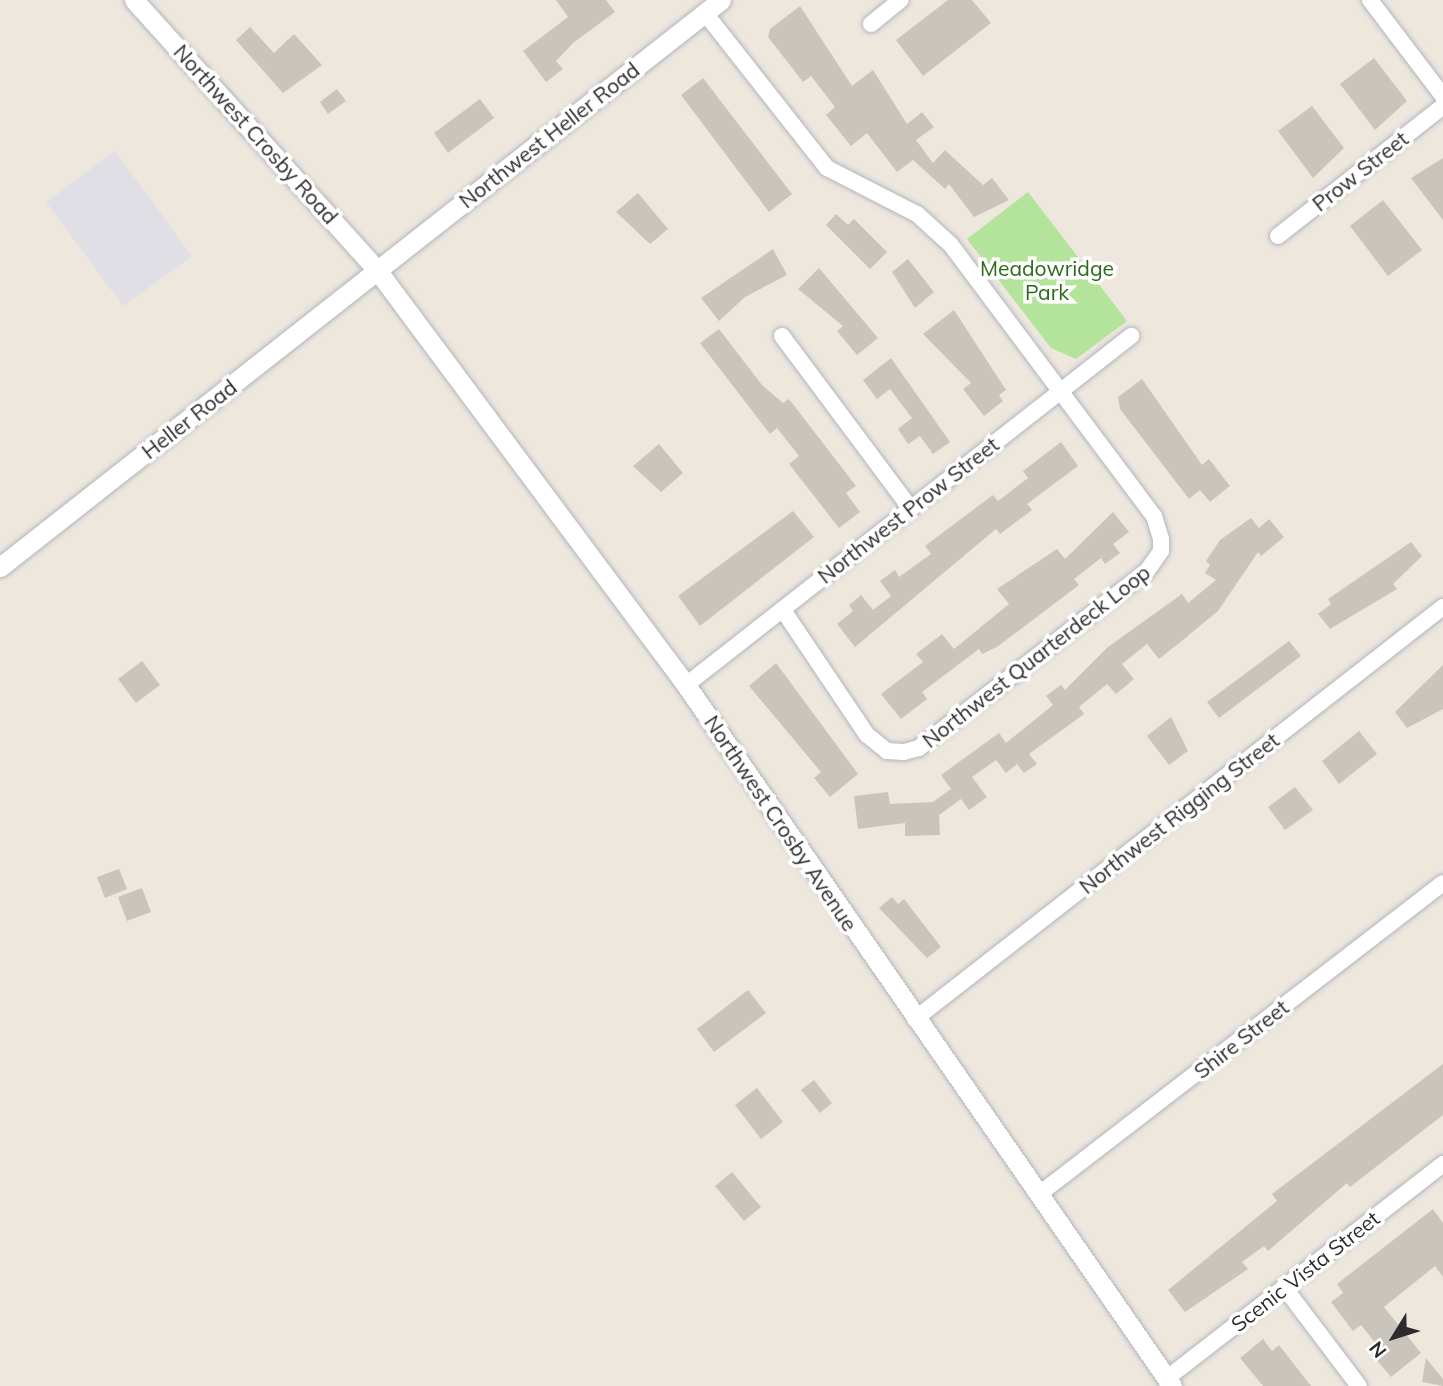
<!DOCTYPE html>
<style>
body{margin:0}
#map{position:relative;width:1443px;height:1386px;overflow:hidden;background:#ede7de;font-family:Mulish,sans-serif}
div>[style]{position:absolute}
.industrial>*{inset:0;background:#e1dfe6}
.green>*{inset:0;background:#b4e39b}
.building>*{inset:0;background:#c9c5bd}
.roads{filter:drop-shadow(0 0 2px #b2b5bf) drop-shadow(0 0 2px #b2b5bf)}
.minor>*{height:16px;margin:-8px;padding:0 8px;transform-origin:8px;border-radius:8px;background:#fff}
.tertiary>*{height:19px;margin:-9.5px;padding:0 9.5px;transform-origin:9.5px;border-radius:9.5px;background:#fff}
span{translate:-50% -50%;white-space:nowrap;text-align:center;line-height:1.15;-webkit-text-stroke:7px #fff;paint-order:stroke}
.street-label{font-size:21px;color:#2c2c2c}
.park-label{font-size:21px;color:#2b6a1b}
.north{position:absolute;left:1359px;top:1302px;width:70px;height:70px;-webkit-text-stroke:5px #fff;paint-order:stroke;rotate:232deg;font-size:19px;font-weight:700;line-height:28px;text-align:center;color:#2c2c2c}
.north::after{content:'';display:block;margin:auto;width:24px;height:32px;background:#2c2c2c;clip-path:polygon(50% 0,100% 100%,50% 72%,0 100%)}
</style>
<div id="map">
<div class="industrial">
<i style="clip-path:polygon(115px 151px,192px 256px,123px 306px,46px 202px)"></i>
</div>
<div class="green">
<i style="clip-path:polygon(1028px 192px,1127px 321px,1076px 359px,1051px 348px,967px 239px)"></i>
</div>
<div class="building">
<i style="clip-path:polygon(556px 0,606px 0,615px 12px,573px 43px,556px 61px,563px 69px,546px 82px,523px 51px,568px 17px)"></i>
<i style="clip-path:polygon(948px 0,972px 0,991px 23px,923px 76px,896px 40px)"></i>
<i style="clip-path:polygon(800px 6px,852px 86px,873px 70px,907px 124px,922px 112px,934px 127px,916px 140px,933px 163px,945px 150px,983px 185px,992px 178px,1009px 200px,974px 217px,949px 184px,945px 189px,913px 160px,897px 172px,867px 133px,851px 146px,826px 115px,835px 107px,811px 76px,803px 82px,768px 37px,770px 29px)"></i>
<i style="clip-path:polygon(250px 27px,274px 53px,294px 34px,322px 65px,283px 93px,236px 40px)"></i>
<i style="clip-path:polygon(1374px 58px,1407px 101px,1375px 130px,1340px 84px)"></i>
<i style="clip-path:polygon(703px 78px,792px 194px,769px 212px,681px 95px)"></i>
<i style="clip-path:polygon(337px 89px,346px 101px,328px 114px,320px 102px)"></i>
<i style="clip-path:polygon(480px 99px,494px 118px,448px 153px,434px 133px)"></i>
<i style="clip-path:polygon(1312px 106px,1344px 148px,1313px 178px,1278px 131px)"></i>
<i style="clip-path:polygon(1443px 158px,1443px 220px,1411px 178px)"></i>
<i style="clip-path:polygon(638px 193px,668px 229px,650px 244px,616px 212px)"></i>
<i style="clip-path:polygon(1383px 200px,1422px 250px,1388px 276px,1350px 226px)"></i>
<i style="clip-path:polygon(836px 214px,848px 225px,854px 219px,887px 252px,870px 269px,826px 225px)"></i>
<i style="clip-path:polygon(773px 249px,787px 275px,745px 297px,719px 321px,701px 298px)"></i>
<i style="clip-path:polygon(908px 259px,934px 292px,915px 308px,892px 272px)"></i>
<i style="clip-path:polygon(819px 268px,878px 338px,857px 355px,837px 331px,843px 326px,798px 289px)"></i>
<i style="clip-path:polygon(954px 310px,1006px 390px,999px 395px,1003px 401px,984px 416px,963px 389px,971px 383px,923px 334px)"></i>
<i style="clip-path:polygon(719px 329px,762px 385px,783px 403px,789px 399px,856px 486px,846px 493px,860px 512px,839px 528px,789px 464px,799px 456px,777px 428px,770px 434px,700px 343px)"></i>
<i style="clip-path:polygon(891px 358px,950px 442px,933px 454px,920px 436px,908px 444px,898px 429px,912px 418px,890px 389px,877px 399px,863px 380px)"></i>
<i style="clip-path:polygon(1142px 379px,1202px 465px,1209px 459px,1230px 486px,1210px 502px,1200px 490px,1189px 499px,1120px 409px,1118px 397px)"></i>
<i style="clip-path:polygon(1061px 442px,1078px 466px,1027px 504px,1032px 510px,1000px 534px,996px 529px,855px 647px,837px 624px,853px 611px,849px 605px,861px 595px,873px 610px,891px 596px,880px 581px,895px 570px,899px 577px,931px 554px,925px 546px,993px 495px,998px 501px,1028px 478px,1023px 471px)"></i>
<i style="clip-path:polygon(659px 444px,683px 473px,661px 492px,633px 466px)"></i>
<i style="clip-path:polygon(793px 511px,814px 537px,700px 626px,678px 596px)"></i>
<i style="clip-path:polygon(1113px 512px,1129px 532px,1113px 544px,1120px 553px,1105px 564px,1101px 558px,1074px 579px,1079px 585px,997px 647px,982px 654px,979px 649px,922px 692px,927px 699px,901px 719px,881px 694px,923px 662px,916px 654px,942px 634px,954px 649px,1009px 604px,997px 589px,1057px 549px,1065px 559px)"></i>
<i style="clip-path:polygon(1251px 518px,1259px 528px,1269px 519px,1284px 537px,1261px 556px,1258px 552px,1218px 611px,1178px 644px,1159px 659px,1147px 644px,1122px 664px,1134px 679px,1116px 694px,1107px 684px,1079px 707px,1084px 714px,1029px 754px,1037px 764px,1024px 773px,1017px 764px,1006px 773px,996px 760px,972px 777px,987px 797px,969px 810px,961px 799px,939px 815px,940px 835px,905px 836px,905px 823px,858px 829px,854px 796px,888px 792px,890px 804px,933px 802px,951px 789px,941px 775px,999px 733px,1006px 743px,1053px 705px,1046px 696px,1061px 685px,1065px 690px,1108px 647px,1182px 594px,1188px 603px,1216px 580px,1205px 573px,1210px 565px,1206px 561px,1220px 540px)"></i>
<i style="clip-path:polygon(1411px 542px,1422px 556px,1393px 584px,1397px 589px,1330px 629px,1318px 614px,1331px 604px,1328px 599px)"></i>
<i style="clip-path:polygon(1289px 641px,1301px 656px,1219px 718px,1207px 702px)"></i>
<i style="clip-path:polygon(142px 661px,160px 685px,136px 703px,118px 679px)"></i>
<i style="clip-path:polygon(776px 663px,858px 774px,830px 797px,814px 778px,821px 772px,749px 686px)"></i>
<i style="clip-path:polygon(1443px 665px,1443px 709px,1407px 728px,1395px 712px)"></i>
<i style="clip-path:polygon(1171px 717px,1188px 751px,1169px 765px,1147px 736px)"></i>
<i style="clip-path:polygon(1359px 731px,1377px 754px,1339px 784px,1322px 761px)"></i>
<i style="clip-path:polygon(1295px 787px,1313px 810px,1285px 830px,1268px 807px)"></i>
<i style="clip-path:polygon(119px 869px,127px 889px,105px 898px,97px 877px)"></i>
<i style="clip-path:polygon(142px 888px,151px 912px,127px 921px,118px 897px)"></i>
<i style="clip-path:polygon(892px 897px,898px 904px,904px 899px,941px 947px,927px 958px,879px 908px)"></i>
<i style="clip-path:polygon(748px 990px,766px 1013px,714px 1052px,697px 1029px)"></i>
<i style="clip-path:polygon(1443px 1064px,1443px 1115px,1350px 1187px,1347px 1183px,1268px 1251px,1264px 1246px,1242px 1262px,1248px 1269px,1185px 1312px,1168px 1290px,1277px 1201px,1272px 1194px)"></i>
<i style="clip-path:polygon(814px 1080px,832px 1103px,820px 1113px,801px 1090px)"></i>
<i style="clip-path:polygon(757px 1088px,783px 1122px,761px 1139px,735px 1105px)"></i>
<i style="clip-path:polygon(732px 1172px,761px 1207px,744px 1221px,715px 1186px)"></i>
<i style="clip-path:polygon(1433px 1209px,1443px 1223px,1443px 1277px,1435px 1266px,1384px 1307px,1421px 1353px,1391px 1377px,1375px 1358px,1382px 1351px,1361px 1325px,1353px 1331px,1331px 1302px,1343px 1293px,1337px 1284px)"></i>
<i style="clip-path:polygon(1263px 1339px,1272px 1351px,1279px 1345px,1311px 1386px,1263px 1386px,1240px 1358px)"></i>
<i style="clip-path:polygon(1426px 1358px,1443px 1379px,1443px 1386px,1422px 1382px)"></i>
</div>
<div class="roads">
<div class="minor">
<i style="left:1370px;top:0;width:121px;rotate:52.8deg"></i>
<i style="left:705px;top:13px;width:197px;rotate:51.8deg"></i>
<i style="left:827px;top:168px;width:101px;rotate:27.1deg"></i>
<i style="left:917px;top:214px;width:46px;rotate:42.4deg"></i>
<i style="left:951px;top:245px;width:339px;rotate:53.2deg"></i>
<i style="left:1154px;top:516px;width:24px;rotate:73deg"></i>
<i style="left:1161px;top:539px;width:12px;rotate:90deg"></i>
<i style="left:1161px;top:551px;width:24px;rotate:125deg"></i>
<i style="left:1147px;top:571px;width:289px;rotate:142.2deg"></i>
<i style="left:919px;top:748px;width:16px;rotate:165deg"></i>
<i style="left:904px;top:752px;width:17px;rotate:-177deg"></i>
<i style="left:887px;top:751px;width:26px;rotate:-141deg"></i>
<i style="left:867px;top:735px;width:151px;rotate:-123.9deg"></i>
<i style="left:871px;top:24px;width:38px;rotate:-39deg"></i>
<i style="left:1278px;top:236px;width:210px;rotate:-38.2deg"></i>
<i style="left:782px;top:336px;width:214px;rotate:53.3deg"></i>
<i style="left:686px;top:685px;width:566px;rotate:-38.11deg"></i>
<i style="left:915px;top:1019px;width:670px;rotate:-37.97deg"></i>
<i style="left:1038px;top:1195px;width:511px;rotate:-37.61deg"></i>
<i style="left:1284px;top:1287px;width:124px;rotate:52.9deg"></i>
<i style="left:1166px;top:1379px;width:351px;rotate:-37.8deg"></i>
</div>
<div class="tertiary">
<i style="left:134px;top:0;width:363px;rotate:48deg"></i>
<i style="left:377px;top:270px;width:517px;rotate:53.33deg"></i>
<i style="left:686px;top:685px;width:853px;rotate:55.27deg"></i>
<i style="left:0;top:567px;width:917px;rotate:-38.18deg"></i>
</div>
</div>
<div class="street-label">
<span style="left:256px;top:134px;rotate:48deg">Northwest Crosby Road</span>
<span style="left:549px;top:135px;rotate:-38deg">Northwest Heller Road</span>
<span style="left:1360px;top:171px;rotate:-38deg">Prow Street</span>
<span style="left:189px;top:419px;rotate:-38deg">Heller Road</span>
<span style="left:908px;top:510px;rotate:-38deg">Northwest Prow Street</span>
<span style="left:1036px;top:656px;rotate:-38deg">Northwest Quarterdeck Loop</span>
<span style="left:1179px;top:813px;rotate:-38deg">Northwest Rigging Street</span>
<span style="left:781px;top:823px;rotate:56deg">Northwest Crosby Avenue</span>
<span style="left:1241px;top:1039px;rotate:-38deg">Shire Street</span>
<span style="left:1305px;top:1271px;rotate:-38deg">Scenic Vista Street</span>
</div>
<div class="park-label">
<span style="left:1047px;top:280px">Meadowridge<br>Park</span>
</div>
<div class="north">N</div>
</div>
